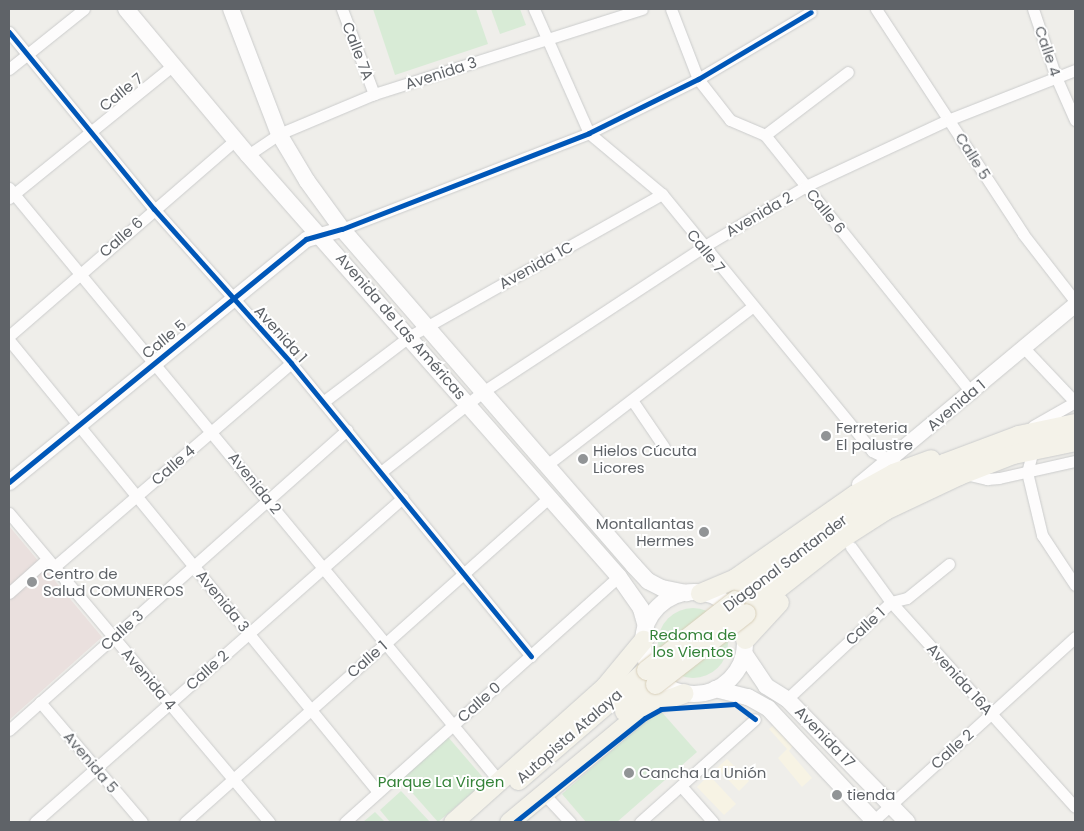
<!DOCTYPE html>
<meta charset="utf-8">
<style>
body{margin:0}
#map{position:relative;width:1084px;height:831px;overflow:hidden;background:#efeeea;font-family:Poppins,sans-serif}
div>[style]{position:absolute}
.commercial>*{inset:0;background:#f7f3e4}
.medical>*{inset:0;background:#eae0de}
.green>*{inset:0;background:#d8ebd6}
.round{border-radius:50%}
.roads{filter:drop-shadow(0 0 1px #cbcccc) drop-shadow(0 0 1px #cbcccc)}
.minor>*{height:11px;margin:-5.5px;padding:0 5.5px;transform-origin:5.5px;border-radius:5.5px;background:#fdfcfc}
.tertiary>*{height:15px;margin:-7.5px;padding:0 7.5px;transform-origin:7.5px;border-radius:7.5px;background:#fdfcfc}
.secondary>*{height:16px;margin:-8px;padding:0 8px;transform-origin:8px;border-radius:8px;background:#fdfcfc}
.secondary>.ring{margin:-8px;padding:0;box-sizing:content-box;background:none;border:16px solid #fdfcfc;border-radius:50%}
.primary>*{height:19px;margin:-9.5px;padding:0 9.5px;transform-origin:9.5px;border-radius:9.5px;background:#f4f2e9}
.bridges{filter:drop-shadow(0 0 1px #d7ceb8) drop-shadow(0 0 1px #d7ceb8)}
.primary-bridge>*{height:19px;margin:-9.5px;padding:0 9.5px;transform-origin:9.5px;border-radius:9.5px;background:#f4f2e9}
.cycleway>*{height:5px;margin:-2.5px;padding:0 2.5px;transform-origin:2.5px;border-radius:2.5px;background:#0057b8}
.dots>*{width:14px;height:14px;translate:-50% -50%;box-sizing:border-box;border:2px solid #fff;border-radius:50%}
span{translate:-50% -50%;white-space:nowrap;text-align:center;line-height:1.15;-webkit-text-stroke:4px #fff;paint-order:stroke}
.street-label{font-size:15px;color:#5f6368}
.poi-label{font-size:15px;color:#5f6368}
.left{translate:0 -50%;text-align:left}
.right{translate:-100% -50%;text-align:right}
.park-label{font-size:15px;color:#348238}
.frame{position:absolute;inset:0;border:10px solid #5f6368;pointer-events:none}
</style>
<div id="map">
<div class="commercial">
<i style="clip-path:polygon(775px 724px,794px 744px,789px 751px,812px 778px,802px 787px,778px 758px,787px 749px,769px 729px)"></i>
<i style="clip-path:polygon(727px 759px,749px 781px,739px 791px,717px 768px)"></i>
<i style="clip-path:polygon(709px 775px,736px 804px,724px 815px,697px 787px)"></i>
</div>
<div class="medical">
<i style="clip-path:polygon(9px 526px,102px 637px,9px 720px)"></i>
</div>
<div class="green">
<i style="clip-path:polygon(373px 9px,476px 9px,488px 44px,395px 75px)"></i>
<i style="clip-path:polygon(491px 9px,520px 9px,526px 25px,500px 34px)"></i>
<i class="round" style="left:658px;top:608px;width:70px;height:70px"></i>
<i style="clip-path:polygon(659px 709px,697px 752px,617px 822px,586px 822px,562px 794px)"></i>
<i style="clip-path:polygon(448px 737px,486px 781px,438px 822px,400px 779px)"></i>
<i style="clip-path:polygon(401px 791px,430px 822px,390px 822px,380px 810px)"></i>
<i style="clip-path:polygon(375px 812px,385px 822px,363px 822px)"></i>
</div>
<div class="roads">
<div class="minor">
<i style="left:342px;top:9px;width:91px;rotate:69.4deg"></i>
<i style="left:534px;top:9px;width:136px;rotate:66.1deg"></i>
<i style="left:589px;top:133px;width:95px;rotate:39.9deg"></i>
<i style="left:662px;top:194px;width:332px;rotate:50.7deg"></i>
<i style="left:872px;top:451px;width:25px;rotate:26deg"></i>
<i style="left:671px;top:9px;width:75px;rotate:68.9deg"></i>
<i style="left:698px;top:79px;width:52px;rotate:52deg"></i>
<i style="left:730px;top:120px;width:38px;rotate:23deg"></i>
<i style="left:765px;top:135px;width:331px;rotate:51.3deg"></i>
<i style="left:876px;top:9px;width:269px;rotate:56.8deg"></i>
<i style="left:1023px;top:234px;width:85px;rotate:52.2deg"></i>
<i style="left:1033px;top:9px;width:72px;rotate:71.3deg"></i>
<i style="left:1056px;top:77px;width:47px;rotate:66.2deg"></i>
<i style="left:9px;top:32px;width:229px;rotate:50.7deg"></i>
<i style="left:154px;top:209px;width:206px;rotate:48.3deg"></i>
<i style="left:291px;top:363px;width:379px;rotate:50.7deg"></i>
<i style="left:9px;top:69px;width:96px;rotate:-38.7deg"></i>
<i style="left:765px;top:135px;width:104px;rotate:-37.2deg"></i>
<i style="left:248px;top:155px;width:37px;rotate:-34deg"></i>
<i style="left:279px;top:134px;width:103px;rotate:-22.8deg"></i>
<i style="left:374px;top:94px;width:281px;rotate:-17.6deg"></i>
<i style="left:9px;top:188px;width:769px;rotate:50.43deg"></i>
<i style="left:9px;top:198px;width:211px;rotate:-39deg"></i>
<i style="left:342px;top:229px;width:265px;rotate:-21.2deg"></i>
<i style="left:589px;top:133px;width:122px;rotate:-26.4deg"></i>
<i style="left:698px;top:79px;width:131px;rotate:-30.7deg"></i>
<i style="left:9px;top:336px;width:299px;rotate:-40.9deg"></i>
<i style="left:9px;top:340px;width:583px;rotate:50.77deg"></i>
<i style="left:1024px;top:348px;width:74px;rotate:46.6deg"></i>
<i style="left:632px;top:400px;width:57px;rotate:55.8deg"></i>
<i style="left:323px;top:402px;width:109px;rotate:-37.2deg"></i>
<i style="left:410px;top:336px;width:289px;rotate:-29.4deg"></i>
<i style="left:1033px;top:426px;width:48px;rotate:-29.7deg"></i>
<i style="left:1033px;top:450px;width:23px;rotate:105deg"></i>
<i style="left:1027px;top:472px;width:65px;rotate:76.6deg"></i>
<i style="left:1042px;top:535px;width:60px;rotate:56.6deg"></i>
<i style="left:548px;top:464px;width:257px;rotate:-37.6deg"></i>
<i style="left:381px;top:472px;width:131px;rotate:-38.2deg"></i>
<i style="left:484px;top:391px;width:262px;rotate:-33.3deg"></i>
<i style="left:703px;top:247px;width:120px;rotate:-30.6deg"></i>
<i style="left:806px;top:186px;width:159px;rotate:-25deg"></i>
<i style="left:950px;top:119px;width:134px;rotate:-21.4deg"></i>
<i style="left:965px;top:474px;width:23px;rotate:13deg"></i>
<i style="left:987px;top:479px;width:12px;rotate:-5deg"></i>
<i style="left:999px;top:478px;width:78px;rotate:-12.6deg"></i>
<i style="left:9px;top:513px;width:404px;rotate:49.9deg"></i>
<i style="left:851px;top:547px;width:68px;rotate:54deg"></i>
<i style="left:891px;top:602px;width:275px;rotate:48.1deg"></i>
<i style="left:54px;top:567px;width:313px;rotate:-40.7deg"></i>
<i style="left:9px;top:593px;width:51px;rotate:-41.8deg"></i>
<i style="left:787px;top:699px;width:142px;rotate:-43deg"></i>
<i style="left:891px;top:602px;width:16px;rotate:-14deg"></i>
<i style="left:907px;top:598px;width:54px;rotate:-39deg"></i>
<i style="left:40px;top:702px;width:157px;rotate:49.6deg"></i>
<i style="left:9px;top:730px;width:452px;rotate:-41.6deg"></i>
<i style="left:681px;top:786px;width:48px;rotate:48.4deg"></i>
<i style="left:543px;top:793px;width:40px;rotate:47deg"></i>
<i style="left:35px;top:822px;width:490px;rotate:-41.4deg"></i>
<i style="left:185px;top:822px;width:489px;rotate:-41.7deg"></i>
<i style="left:345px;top:822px;width:361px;rotate:-41.9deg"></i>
<i style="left:640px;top:822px;width:154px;rotate:-41.8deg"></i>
<i style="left:872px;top:822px;width:275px;rotate:-42.3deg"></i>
</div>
<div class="tertiary">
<i style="left:9px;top:482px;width:384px;rotate:-39.3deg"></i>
<i style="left:306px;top:239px;width:37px;rotate:-16deg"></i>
<i style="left:859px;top:484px;width:281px;rotate:-39.8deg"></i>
</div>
<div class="secondary">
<i style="left:126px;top:9px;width:190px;rotate:50.1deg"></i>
<i style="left:248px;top:155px;width:562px;rotate:48.68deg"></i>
<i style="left:619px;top:577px;width:39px;rotate:55deg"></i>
<i style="left:641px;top:609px;width:18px;rotate:74deg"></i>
<i style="left:231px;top:9px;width:134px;rotate:69deg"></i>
<i style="left:279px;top:134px;width:55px;rotate:59.2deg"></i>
<i style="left:307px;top:181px;width:59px;rotate:53.9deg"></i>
<i style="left:342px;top:229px;width:446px;rotate:49.1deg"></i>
<i style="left:634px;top:566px;width:21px;rotate:47deg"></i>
<i style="left:648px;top:581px;width:16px;rotate:27deg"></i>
<i style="left:662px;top:588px;width:25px;rotate:12deg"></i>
<i class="ring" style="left:643px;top:592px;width:86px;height:86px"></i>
<i style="left:744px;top:653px;width:40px;rotate:56deg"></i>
<i style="left:766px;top:686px;width:25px;rotate:32deg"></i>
<i style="left:787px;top:699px;width:172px;rotate:45.7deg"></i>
<i style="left:715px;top:689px;width:34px;rotate:14deg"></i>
<i style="left:748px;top:697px;width:23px;rotate:29deg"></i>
<i style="left:768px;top:708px;width:156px;rotate:46.8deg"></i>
</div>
<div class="primary">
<i style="left:700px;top:593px;width:38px;rotate:-23deg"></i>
<i style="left:735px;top:578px;width:146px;rotate:-35deg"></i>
<i style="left:855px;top:494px;width:43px;rotate:-28.9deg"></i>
<i style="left:893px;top:473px;width:40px;rotate:-20.2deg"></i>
<i style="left:735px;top:600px;width:118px;rotate:-38.1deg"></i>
<i style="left:828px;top:527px;width:132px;rotate:-28.9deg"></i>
<i style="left:944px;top:463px;width:79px;rotate:-20.7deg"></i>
<i style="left:1018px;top:435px;width:58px;rotate:-11.9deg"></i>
<i style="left:746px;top:613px;width:123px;rotate:-38.1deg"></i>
<i style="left:843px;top:537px;width:50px;rotate:-32.7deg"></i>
<i style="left:885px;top:510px;width:82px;rotate:-25.3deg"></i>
<i style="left:959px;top:475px;width:58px;rotate:-21.3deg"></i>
<i style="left:1013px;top:454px;width:63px;rotate:-11.8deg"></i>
<i style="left:745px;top:639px;width:50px;rotate:-47.4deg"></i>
<i style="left:624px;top:711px;width:41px;rotate:-41.1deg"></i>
<i style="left:518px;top:780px;width:169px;rotate:-40.7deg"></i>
<i style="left:453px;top:822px;width:204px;rotate:-41.8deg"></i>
<i style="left:605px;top:686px;width:60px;rotate:-50.4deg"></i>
<i style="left:509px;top:822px;width:180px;rotate:-39.8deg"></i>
<i style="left:647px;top:707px;width:39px;rotate:-21deg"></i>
</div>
</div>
<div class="bridges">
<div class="primary-bridge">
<i style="left:646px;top:670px;width:113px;rotate:-38.2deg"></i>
<i style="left:655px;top:684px;width:115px;rotate:-38deg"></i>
</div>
</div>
<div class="cycleway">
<i style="left:9px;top:32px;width:229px;rotate:50.7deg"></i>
<i style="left:154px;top:209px;width:206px;rotate:48.3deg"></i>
<i style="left:291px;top:363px;width:379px;rotate:50.7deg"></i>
<i style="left:9px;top:482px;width:384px;rotate:-39.3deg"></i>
<i style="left:306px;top:239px;width:37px;rotate:-16deg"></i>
<i style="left:342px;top:229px;width:265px;rotate:-21.2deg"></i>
<i style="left:589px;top:133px;width:122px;rotate:-26.4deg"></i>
<i style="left:698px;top:79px;width:131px;rotate:-30.7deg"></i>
<i style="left:515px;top:822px;width:166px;rotate:-38.7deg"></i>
<i style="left:645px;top:718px;width:18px;rotate:-29deg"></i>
<i style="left:661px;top:709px;width:74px;rotate:-3.9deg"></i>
<i style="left:735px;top:704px;width:25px;rotate:37deg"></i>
</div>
<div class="dots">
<i style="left:826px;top:436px;background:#919496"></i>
<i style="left:583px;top:459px;background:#919496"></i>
<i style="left:704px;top:532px;background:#919496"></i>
<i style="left:32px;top:582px;background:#919496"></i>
<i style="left:629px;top:773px;background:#919496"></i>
<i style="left:837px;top:795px;background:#919496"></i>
</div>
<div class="street-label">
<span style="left:358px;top:51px;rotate:69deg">Calle 7A</span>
<span style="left:1048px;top:51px;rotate:71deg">Calle 4</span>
<span style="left:441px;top:73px;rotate:-18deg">Avenida 3</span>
<span style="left:121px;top:92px;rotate:-39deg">Calle 7</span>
<span style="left:973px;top:156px;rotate:58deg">Calle 5</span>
<span style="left:826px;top:211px;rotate:51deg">Calle 6</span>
<span style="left:759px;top:214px;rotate:-30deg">Avenida 2</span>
<span style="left:121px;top:237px;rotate:-41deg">Calle 6</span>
<span style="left:706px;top:251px;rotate:51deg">Calle 7</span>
<span style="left:536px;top:265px;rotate:-29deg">Avenida 1C</span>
<span style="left:401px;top:326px;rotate:49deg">Avenida de Las Américas</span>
<span style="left:281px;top:334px;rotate:48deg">Avenida 1</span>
<span style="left:164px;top:339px;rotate:-39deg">Calle 5</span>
<span style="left:956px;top:405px;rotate:-40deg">Avenida 1</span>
<span style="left:173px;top:465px;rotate:-41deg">Calle 4</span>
<span style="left:255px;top:483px;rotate:51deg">Avenida 2</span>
<span style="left:785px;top:563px;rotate:-37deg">Diagonal Santander</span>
<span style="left:223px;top:601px;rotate:51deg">Avenida 3</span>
<span style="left:865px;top:626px;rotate:-43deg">Calle 1</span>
<span style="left:122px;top:630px;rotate:-42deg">Calle 3</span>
<span style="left:367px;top:659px;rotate:-41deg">Calle 1</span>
<span style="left:207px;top:670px;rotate:-42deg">Calle 2</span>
<span style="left:149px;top:679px;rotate:50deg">Avenida 4</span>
<span style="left:960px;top:679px;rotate:48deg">Avenida 16A</span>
<span style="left:479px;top:702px;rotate:-42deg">Calle 0</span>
<span style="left:569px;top:736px;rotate:-41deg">Autopista Atalaya</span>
<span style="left:825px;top:737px;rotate:46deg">Avenida 17</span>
<span style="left:952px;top:749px;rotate:-42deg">Calle 2</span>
<span style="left:91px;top:762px;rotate:50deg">Avenida 5</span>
</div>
<div class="poi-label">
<span class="left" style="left:836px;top:436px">Ferreteria<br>El palustre</span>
<span class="left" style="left:593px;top:459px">Hielos Cúcuta<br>Licores</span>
<span class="right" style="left:694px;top:532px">Montallantas<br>Hermes</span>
<span class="left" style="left:43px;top:582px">Centro de<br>Salud COMUNEROS</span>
<span class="left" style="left:639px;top:773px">Cancha La Unión</span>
<span class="left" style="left:847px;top:795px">tienda</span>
</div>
<div class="park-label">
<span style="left:693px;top:643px">Redoma de<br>los Vientos</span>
<span style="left:441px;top:782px">Parque La Virgen</span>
</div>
<div class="frame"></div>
</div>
